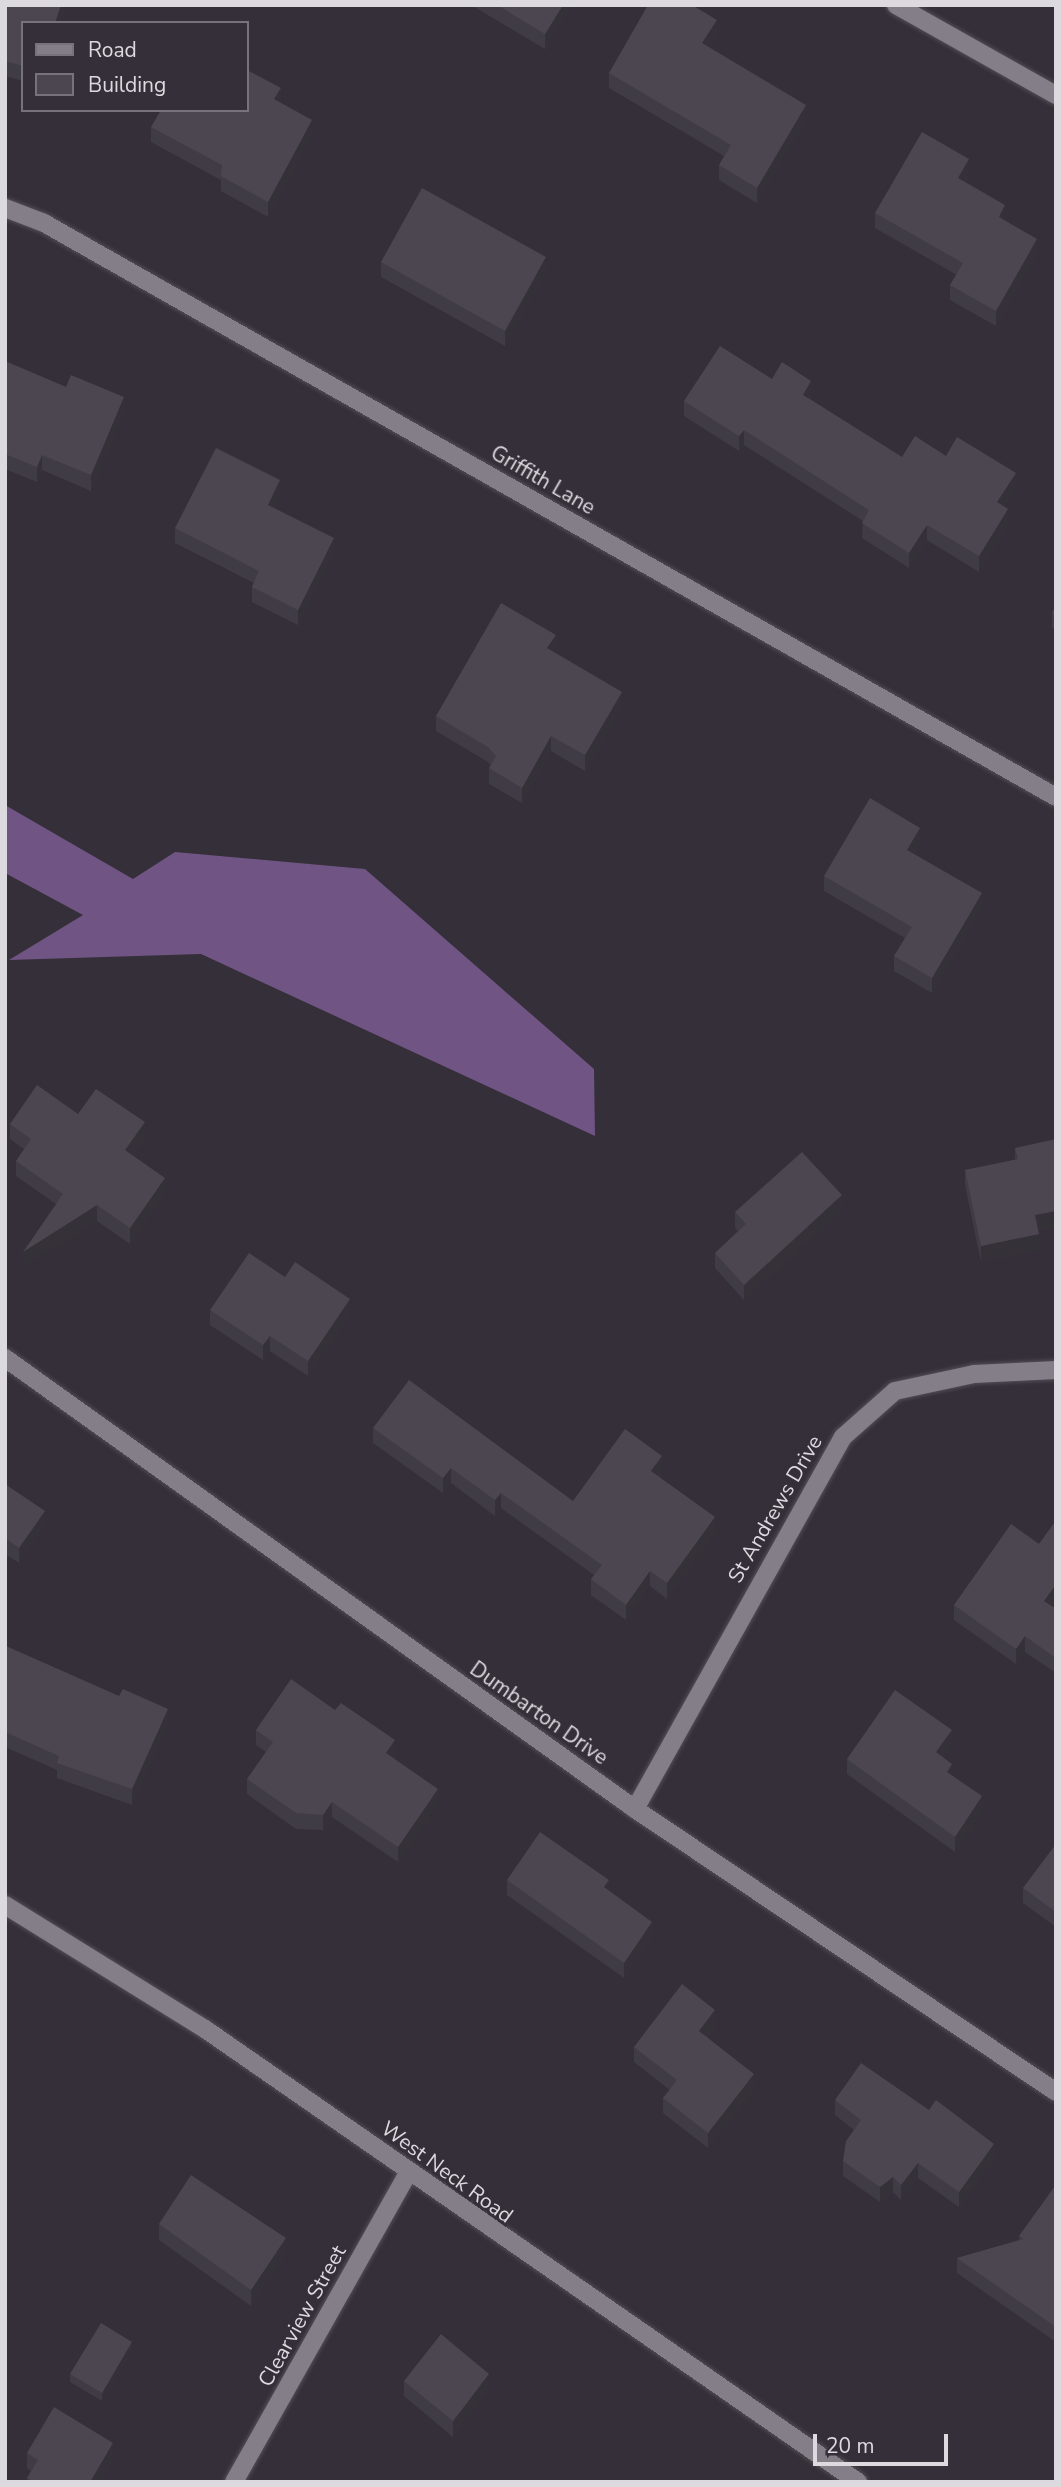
<!DOCTYPE html>
<style>
body{margin:0}
#map{position:relative;width:1061px;height:2487px;overflow:hidden;background:#342f38;font-family:"Nunito Sans",sans-serif}
div>[style]{position:absolute}
.forest>*{inset:0;background:#705484}
.roads{filter:drop-shadow(0 0 2px #524d55) drop-shadow(0 0 2px #524d55)}
.minor>*{height:18px;margin:-9px;padding:0 9px;transform-origin:9px;border-radius:9px;background:#847e89}
.tertiary>*{height:18px;margin:-9px;padding:0 9px;transform-origin:9px;border-radius:9px;background:#847e89}
.wall>*{inset:0;background:#403c45}
.shaded-wall>*{inset:0;background:#343138}
.building>*{inset:0;background:#4b4650}
span{translate:-50% -50%;white-space:nowrap;text-align:center;line-height:1.15;-webkit-text-stroke:6px #342f38;paint-order:stroke}
.street-label{font-size:21px;color:#dcd9df}
.frame{position:absolute;inset:0;border:7px solid #dcd9df;pointer-events:none}
.legend{position:absolute;left:21px;top:21px;width:228px;height:91px;box-sizing:border-box;background:#342f38;border:2px solid #77737b;margin:0;padding:9px 12px;list-style:none;font-size:21px;color:#dcd9df}
.legend li{display:flex;align-items:center;gap:14px;height:35px}
.legend b{width:35px;border:2px solid #77737b}
.scale{position:absolute;left:813px;top:2434px;width:135px;height:32px;box-sizing:border-box;border:4px solid #dcd9df;border-top:0;padding-left:9px;font-size:21px;line-height:24px;white-space:nowrap;color:#dcd9df;-webkit-text-stroke:5px #342f38;paint-order:stroke}
</style>
<div id="map">
<div class="forest">
<i style="clip-path:polygon(5px 805px,133px 879px,175px 852px,365px 869px,594px 1069px,595px 1136px,201px 954px,9px 960px,83px 915px,5px 873px)"></i>
</div>
<div class="roads">
<div class="minor">
<i style="left:896px;top:5px;width:184px;rotate:29.4deg"></i>
<i style="left:5px;top:208px;width:42px;rotate:21deg"></i>
<i style="left:44px;top:223px;width:1163px;rotate:29.56deg"></i>
<i style="left:5px;top:1358px;width:775px;rotate:35.6deg"></i>
<i style="left:635px;top:1809px;width:507px;rotate:33.91deg"></i>
<i style="left:635px;top:1809px;width:426px;rotate:-60.8deg"></i>
<i style="left:843px;top:1437px;width:69px;rotate:-41.5deg"></i>
<i style="left:895px;top:1391px;width:81px;rotate:-12.1deg"></i>
<i style="left:974px;top:1374px;width:82px;rotate:-2.8deg"></i>
<i style="left:234px;top:2482px;width:356px;rotate:-60.6deg"></i>
</div>
<div class="tertiary">
<i style="left:5px;top:1905px;width:235px;rotate:31.8deg"></i>
<i style="left:205px;top:2029px;width:795px;rotate:34.75deg"></i>
</div>
</div>
<div class="wall">
<i style="clip-path:polygon(5px 5px,66px 5px,60px 23px,23px 23px,23px 81px,5px 76px)"></i>
<i style="clip-path:polygon(471px 5px,572px 5px,545px 49px)"></i>
<i style="clip-path:polygon(717px 35px,709px 47px,806px 120px,757px 203px,719px 180px,719px 165px,724px 156px,609px 88px,609px 73px)"></i>
<i style="clip-path:polygon(281px 103px,312px 135px,268px 217px,221px 191px,221px 180px,151px 142px,151px 127px)"></i>
<i style="clip-path:polygon(969px 174px,965px 182px,1005px 221px,1037px 254px,996px 326px,950px 300px,950px 285px,957px 275px,875px 228px,875px 213px)"></i>
<i style="clip-path:polygon(381px 262px,546px 272px,505px 346px,381px 277px)"></i>
<i style="clip-path:polygon(5px 361px,124px 412px,91px 491px,42px 470px,37px 482px,5px 469px)"></i>
<i style="clip-path:polygon(772px 379px,811px 396px,810px 399px,902px 457px,946px 456px,1016px 488px,1004px 507px,1008px 524px,979px 572px,927px 540px,909px 568px,862px 538px,863px 521px,744px 445px,739px 451px,684px 416px,684px 401px)"></i>
<i style="clip-path:polygon(280px 495px,274px 508px,334px 554px,298px 625px,252px 602px,252px 587px,254px 583px,175px 543px,175px 528px)"></i>
<i style="clip-path:polygon(1056px 606px,1056px 630px,1052px 628px,1052px 613px)"></i>
<i style="clip-path:polygon(556px 650px,554px 653px,622px 708px,585px 771px,551px 751px,522px 803px,489px 784px,489px 768px,491px 765px,488px 762px,436px 731px,436px 716px)"></i>
<i style="clip-path:polygon(920px 843px,914px 854px,982px 908px,932px 993px,894px 971px,894px 956px,905px 938px,824px 891px,824px 876px)"></i>
<i style="clip-path:polygon(78px 1114px,145px 1138px,133px 1155px,165px 1193px,130px 1244px,97px 1221px,23px 1267px,56px 1204px,16px 1176px,16px 1161px,24px 1149px,10px 1139px,10px 1124px)"></i>
<i style="clip-path:polygon(1015px 1148px,1056px 1226px,1038px 1230px,1039px 1249px,981px 1262px,965px 1185px,965px 1170px,1015px 1160px)"></i>
<i style="clip-path:polygon(842px 1210px,744px 1300px,715px 1268px,715px 1253px,738px 1231px,735px 1228px,735px 1212px)"></i>
<i style="clip-path:polygon(285px 1277px,350px 1314px,308px 1376px,270px 1351px,263px 1360px,210px 1325px,210px 1310px)"></i>
<i style="clip-path:polygon(373px 1428px,573px 1501px,662px 1472px,659px 1477px,715px 1532px,667px 1599px,650px 1586px,626px 1620px,591px 1595px,591px 1579px,594px 1575px,501px 1508px,495px 1516px,451px 1483px,443px 1493px,373px 1443px)"></i>
<i style="clip-path:polygon(5px 1484px,45px 1526px,19px 1563px,5px 1554px)"></i>
<i style="clip-path:polygon(1056px 1525px,1056px 1599px,1051px 1606px,1056px 1609px,1056px 1673px,1025px 1652px,1016px 1664px,954px 1620px,954px 1605px,1039px 1544px)"></i>
<i style="clip-path:polygon(5px 1649px,168px 1724px,132px 1805px,57px 1778px,57px 1770px,5px 1747px)"></i>
<i style="clip-path:polygon(256px 1730px,395px 1756px,394px 1758px,438px 1804px,398px 1862px,332px 1817px,323px 1830px,296px 1829px,247px 1794px,247px 1779px,266px 1752px,256px 1745px)"></i>
<i style="clip-path:polygon(952px 1745px,943px 1757px,952px 1776px,982px 1812px,955px 1852px,847px 1774px,847px 1759px)"></i>
<i style="clip-path:polygon(1056px 1844px,1056px 1927px,1023px 1903px,1023px 1888px)"></i>
<i style="clip-path:polygon(507px 1880px,652px 1937px,624px 1978px,507px 1895px)"></i>
<i style="clip-path:polygon(715px 2026px,707px 2037px,754px 2089px,708px 2148px,663px 2113px,663px 2098px,670px 2090px,634px 2062px,634px 2047px)"></i>
<i style="clip-path:polygon(835px 2100px,994px 2159px,959px 2207px,918px 2178px,901px 2200px,893px 2192px,880px 2202px,843px 2176px,843px 2161px,854px 2130px,835px 2115px)"></i>
<i style="clip-path:polygon(1056px 2187px,1056px 2342px,957px 2273px,957px 2258px,1019px 2240px,1019px 2236px)"></i>
<i style="clip-path:polygon(159px 2224px,286px 2253px,251px 2306px,159px 2240px)"></i>
<i style="clip-path:polygon(132px 2350px,102px 2401px,70px 2382px,70px 2374px)"></i>
<i style="clip-path:polygon(404px 2381px,489px 2389px,453px 2437px,404px 2396px)"></i>
<i style="clip-path:polygon(27px 2453px,113px 2458px,99px 2482px,27px 2482px,27px 2478px,31px 2471px,27px 2468px)"></i>
</div>
<div class="shaded-wall">
<i style="clip-path:polygon(61px 5px,66px 5px,60px 23px,55px 23px)"></i>
<i style="clip-path:polygon(563px 5px,572px 5px,545px 49px,545px 34px)"></i>
<i style="clip-path:polygon(717px 20px,717px 35px,702px 58px,702px 43px)"></i>
<i style="clip-path:polygon(281px 88px,281px 103px,274px 99px)"></i>
<i style="clip-path:polygon(806px 105px,806px 120px,757px 203px,757px 188px)"></i>
<i style="clip-path:polygon(312px 120px,312px 135px,268px 217px,268px 202px)"></i>
<i style="clip-path:polygon(969px 159px,969px 174px,958px 193px,958px 178px)"></i>
<i style="clip-path:polygon(1005px 205px,1005px 220px,999px 217px)"></i>
<i style="clip-path:polygon(1037px 239px,1037px 254px,996px 326px,996px 311px)"></i>
<i style="clip-path:polygon(546px 257px,546px 272px,505px 346px,505px 331px)"></i>
<i style="clip-path:polygon(811px 381px,811px 396px,803px 410px,803px 395px)"></i>
<i style="clip-path:polygon(124px 397px,124px 412px,91px 491px,91px 475px)"></i>
<i style="clip-path:polygon(744px 430px,744px 445px,739px 451px,739px 436px)"></i>
<i style="clip-path:polygon(42px 455px,42px 470px,37px 482px,37px 467px)"></i>
<i style="clip-path:polygon(1016px 473px,1016px 488px,997px 518px,997px 502px)"></i>
<i style="clip-path:polygon(280px 480px,280px 495px,268px 520px,268px 505px)"></i>
<i style="clip-path:polygon(1008px 509px,1008px 524px,979px 572px,979px 556px)"></i>
<i style="clip-path:polygon(927px 525px,927px 540px,909px 568px,909px 553px)"></i>
<i style="clip-path:polygon(334px 538px,334px 554px,298px 625px,298px 610px)"></i>
<i style="clip-path:polygon(556px 635px,556px 650px,547px 664px,547px 648px)"></i>
<i style="clip-path:polygon(622px 692px,622px 708px,585px 771px,585px 755px)"></i>
<i style="clip-path:polygon(551px 736px,551px 751px,522px 803px,522px 788px)"></i>
<i style="clip-path:polygon(920px 828px,920px 843px,907px 865px,907px 850px)"></i>
<i style="clip-path:polygon(982px 893px,982px 908px,932px 993px,932px 978px)"></i>
<i style="clip-path:polygon(145px 1122px,145px 1138px,125px 1166px,125px 1150px)"></i>
<i style="clip-path:polygon(165px 1178px,165px 1193px,130px 1244px,130px 1228px)"></i>
<i style="clip-path:polygon(842px 1195px,842px 1210px,744px 1300px,744px 1285px)"></i>
<i style="clip-path:polygon(97px 1205px,97px 1221px,23px 1267px,23px 1252px)"></i>
<i style="clip-path:polygon(1056px 1211px,1056px 1226px,1035px 1230px,1035px 1215px)"></i>
<i style="clip-path:polygon(1039px 1234px,1039px 1249px,981px 1262px,981px 1246px)"></i>
<i style="clip-path:polygon(350px 1299px,350px 1314px,308px 1376px,308px 1361px)"></i>
<i style="clip-path:polygon(270px 1336px,270px 1351px,263px 1360px,263px 1345px)"></i>
<i style="clip-path:polygon(662px 1456px,662px 1472px,651px 1486px,651px 1471px)"></i>
<i style="clip-path:polygon(451px 1468px,451px 1483px,443px 1493px,443px 1478px)"></i>
<i style="clip-path:polygon(501px 1493px,501px 1508px,495px 1516px,495px 1500px)"></i>
<i style="clip-path:polygon(45px 1511px,45px 1526px,19px 1563px,19px 1548px)"></i>
<i style="clip-path:polygon(715px 1517px,715px 1532px,667px 1599px,667px 1583px)"></i>
<i style="clip-path:polygon(650px 1571px,650px 1586px,626px 1620px,626px 1605px)"></i>
<i style="clip-path:polygon(1056px 1584px,1056px 1599px,1044px 1616px,1044px 1601px)"></i>
<i style="clip-path:polygon(1025px 1636px,1025px 1652px,1016px 1664px,1016px 1649px)"></i>
<i style="clip-path:polygon(168px 1709px,168px 1724px,132px 1805px,132px 1789px)"></i>
<i style="clip-path:polygon(952px 1730px,952px 1745px,936px 1767px,936px 1752px)"></i>
<i style="clip-path:polygon(395px 1740px,395px 1756px,386px 1768px,386px 1753px)"></i>
<i style="clip-path:polygon(952px 1764px,952px 1779px,947px 1772px)"></i>
<i style="clip-path:polygon(438px 1789px,438px 1804px,398px 1862px,398px 1847px)"></i>
<i style="clip-path:polygon(982px 1796px,982px 1812px,955px 1852px,955px 1837px)"></i>
<i style="clip-path:polygon(332px 1802px,332px 1817px,323px 1830px,323px 1815px)"></i>
<i style="clip-path:polygon(609px 1880px,609px 1896px,604px 1887px)"></i>
<i style="clip-path:polygon(652px 1922px,652px 1937px,624px 1978px,624px 1963px)"></i>
<i style="clip-path:polygon(715px 2010px,715px 2026px,699px 2046px,699px 2031px)"></i>
<i style="clip-path:polygon(754px 2074px,754px 2089px,708px 2148px,708px 2133px)"></i>
<i style="clip-path:polygon(994px 2144px,994px 2159px,959px 2207px,959px 2192px)"></i>
<i style="clip-path:polygon(918px 2163px,918px 2178px,901px 2200px,901px 2185px)"></i>
<i style="clip-path:polygon(893px 2177px,893px 2192px,880px 2202px,880px 2187px)"></i>
<i style="clip-path:polygon(286px 2238px,286px 2253px,251px 2306px,251px 2290px)"></i>
<i style="clip-path:polygon(132px 2342px,132px 2350px,102px 2401px,102px 2393px)"></i>
<i style="clip-path:polygon(489px 2374px,489px 2389px,453px 2437px,453px 2421px)"></i>
<i style="clip-path:polygon(113px 2443px,113px 2458px,99px 2482px,90px 2482px)"></i>
</div>
<div class="building">
<i style="clip-path:polygon(5px 5px,61px 5px,55px 23px,23px 23px,23px 66px,5px 61px)"></i>
<i style="clip-path:polygon(497px 5px,563px 5px,545px 34px)"></i>
<i style="clip-path:polygon(648px 5px,692px 5px,717px 20px,702px 43px,806px 105px,757px 188px,719px 165px,731px 145px,609px 73px)"></i>
<i style="clip-path:polygon(247px 70px,281px 88px,274px 99px,312px 120px,268px 202px,221px 176px,222px 165px,151px 127px,161px 110px,247px 110px)"></i>
<i style="clip-path:polygon(922px 132px,969px 159px,958px 178px,1005px 205px,999px 217px,1037px 239px,996px 311px,950px 285px,963px 263px,875px 213px)"></i>
<i style="clip-path:polygon(422px 188px,546px 257px,505px 331px,381px 262px)"></i>
<i style="clip-path:polygon(720px 346px,772px 379px,782px 362px,811px 381px,803px 395px,902px 457px,915px 436px,946px 456px,957px 437px,1016px 473px,997px 502px,1008px 509px,979px 556px,927px 525px,909px 553px,862px 523px,869px 510px,744px 430px,739px 436px,684px 401px)"></i>
<i style="clip-path:polygon(5px 361px,66px 387px,71px 375px,124px 397px,91px 475px,42px 455px,37px 467px,5px 454px)"></i>
<i style="clip-path:polygon(216px 448px,280px 480px,268px 505px,334px 538px,298px 610px,252px 587px,259px 571px,175px 528px)"></i>
<i style="clip-path:polygon(501px 603px,556px 635px,547px 648px,622px 692px,585px 755px,551px 736px,522px 788px,489px 768px,496px 756px,488px 747px,436px 716px)"></i>
<i style="clip-path:polygon(1056px 606px,1056px 615px,1052px 613px)"></i>
<i style="clip-path:polygon(870px 798px,920px 828px,907px 850px,982px 893px,932px 978px,894px 956px,912px 927px,824px 876px)"></i>
<i style="clip-path:polygon(37px 1085px,78px 1114px,96px 1089px,145px 1122px,125px 1150px,165px 1178px,130px 1228px,97px 1205px,23px 1252px,63px 1194px,16px 1161px,31px 1139px,10px 1124px)"></i>
<i style="clip-path:polygon(1056px 1139px,1056px 1211px,1035px 1215px,1039px 1234px,981px 1246px,965px 1170px,1018px 1159px,1015px 1148px)"></i>
<i style="clip-path:polygon(802px 1152px,842px 1195px,744px 1285px,715px 1253px,746px 1224px,735px 1212px)"></i>
<i style="clip-path:polygon(249px 1253px,285px 1277px,295px 1262px,350px 1299px,308px 1361px,270px 1336px,263px 1345px,210px 1310px)"></i>
<i style="clip-path:polygon(409px 1380px,573px 1501px,625px 1429px,662px 1456px,651px 1471px,715px 1517px,667px 1583px,650px 1571px,626px 1605px,591px 1579px,602px 1565px,501px 1493px,495px 1500px,451px 1468px,443px 1478px,373px 1428px)"></i>
<i style="clip-path:polygon(5px 1484px,45px 1511px,19px 1548px,5px 1538px)"></i>
<i style="clip-path:polygon(1054px 1523px,1056px 1525px,1056px 1584px,1044px 1601px,1056px 1609px,1056px 1658px,1025px 1636px,1016px 1649px,954px 1605px,1011px 1524px,1039px 1544px)"></i>
<i style="clip-path:polygon(6px 1646px,119px 1696px,123px 1689px,168px 1709px,132px 1789px,57px 1763px,59px 1756px,5px 1732px,5px 1649px)"></i>
<i style="clip-path:polygon(291px 1679px,335px 1710px,341px 1703px,395px 1740px,386px 1753px,438px 1789px,398px 1847px,332px 1802px,323px 1815px,296px 1813px,247px 1779px,273px 1742px,256px 1730px)"></i>
<i style="clip-path:polygon(895px 1690px,952px 1730px,936px 1752px,952px 1764px,947px 1772px,982px 1796px,955px 1837px,847px 1759px)"></i>
<i style="clip-path:polygon(540px 1832px,609px 1880px,604px 1887px,652px 1922px,624px 1963px,507px 1880px)"></i>
<i style="clip-path:polygon(1056px 1844px,1056px 1912px,1023px 1888px)"></i>
<i style="clip-path:polygon(682px 1984px,715px 2010px,699px 2031px,754px 2074px,708px 2133px,663px 2098px,677px 2080px,634px 2047px)"></i>
<i style="clip-path:polygon(861px 2063px,929px 2110px,936px 2100px,994px 2144px,959px 2192px,918px 2163px,901px 2185px,893px 2177px,880px 2187px,843px 2161px,846px 2141px,861px 2120px,835px 2100px)"></i>
<i style="clip-path:polygon(191px 2175px,286px 2238px,251px 2290px,159px 2224px)"></i>
<i style="clip-path:polygon(1055px 2186px,1056px 2187px,1056px 2327px,957px 2258px,1024px 2239px,1019px 2236px)"></i>
<i style="clip-path:polygon(101px 2323px,132px 2342px,102px 2393px,70px 2374px)"></i>
<i style="clip-path:polygon(441px 2334px,489px 2374px,453px 2421px,404px 2381px)"></i>
<i style="clip-path:polygon(54px 2407px,113px 2443px,90px 2482px,34px 2482px,27px 2478px,38px 2460px,27px 2453px)"></i>
</div>
<div class="street-label">
<span style="left:543px;top:480px;rotate:30deg">Griffith Lane</span>
<span style="left:775px;top:1509px;rotate:-60deg">St Andrews Drive</span>
<span style="left:539px;top:1713px;rotate:35deg">Dumbarton Drive</span>
<span style="left:447px;top:2172px;rotate:36deg">West Neck Road</span>
<span style="left:302px;top:2316px;rotate:-61deg">Clearview Street</span>
</div>
<div class="frame"></div>
<ul class="legend">
<li><b style="height:9px;background:#847e89"></b>Road</li>
<li><b style="height:19px;background:#4b4650"></b>Building</li>
</ul>
<div class="scale">20 m</div>
</div>
